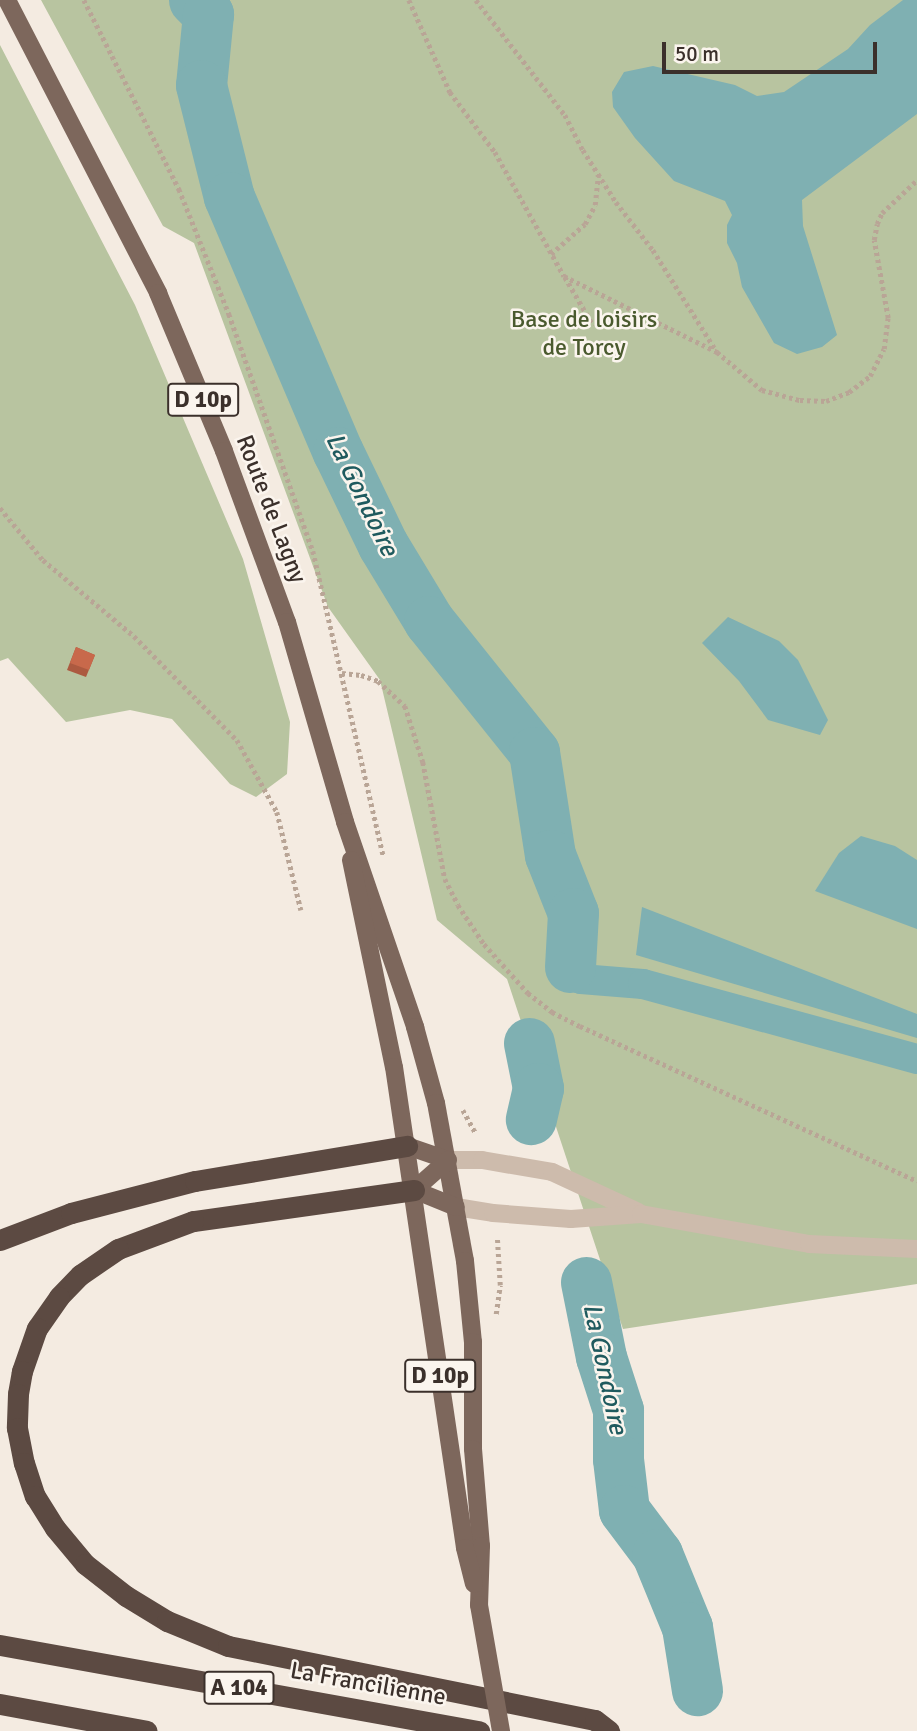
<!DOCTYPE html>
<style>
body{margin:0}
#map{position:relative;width:917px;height:1731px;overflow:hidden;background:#f4ebe1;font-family:Signika,sans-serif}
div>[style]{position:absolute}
.green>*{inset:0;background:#b8c4a0}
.water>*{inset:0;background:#7fb0b2}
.canal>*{height:30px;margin:-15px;padding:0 15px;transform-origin:15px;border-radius:15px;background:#7fb0b2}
.river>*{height:51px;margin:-25.5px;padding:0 25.5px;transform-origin:25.5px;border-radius:25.5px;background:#7fb0b2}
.path>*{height:4.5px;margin-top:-2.25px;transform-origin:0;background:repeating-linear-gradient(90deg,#b9a596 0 3.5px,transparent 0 7px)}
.minor>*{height:18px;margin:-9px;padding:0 9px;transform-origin:9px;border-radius:9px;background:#cdbbac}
.major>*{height:18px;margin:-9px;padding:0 9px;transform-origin:9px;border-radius:9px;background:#7d675c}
.highway>*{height:21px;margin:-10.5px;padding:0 10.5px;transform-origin:10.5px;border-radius:10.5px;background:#5c4a42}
.major-bridge>*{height:18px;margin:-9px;padding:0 9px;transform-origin:9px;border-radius:9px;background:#7d675c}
.wall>*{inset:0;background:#ac5a40}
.building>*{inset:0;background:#c8694b}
span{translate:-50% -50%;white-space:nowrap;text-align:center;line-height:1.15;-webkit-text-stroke:5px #fbf5ee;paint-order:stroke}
.shield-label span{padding:2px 5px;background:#fbf5ee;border:2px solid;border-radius:5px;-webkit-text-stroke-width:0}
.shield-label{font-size:23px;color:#3b302b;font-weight:700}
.park-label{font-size:24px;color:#4a5a2e}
.street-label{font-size:24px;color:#3b302b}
.water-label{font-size:26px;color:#1f5a5e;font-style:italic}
.scale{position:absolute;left:662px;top:42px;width:215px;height:32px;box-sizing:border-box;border:4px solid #3b302b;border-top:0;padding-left:9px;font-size:21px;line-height:24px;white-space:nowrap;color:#3b302b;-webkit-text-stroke:5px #fbf5ee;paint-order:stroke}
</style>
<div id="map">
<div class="green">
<i style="clip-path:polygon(41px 0,917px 0,917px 1284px,623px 1329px,507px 979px,437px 920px,380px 680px,328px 607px,194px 243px,163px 226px)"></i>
<i style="clip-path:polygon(0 45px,135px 305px,243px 559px,290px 722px,287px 774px,256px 797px,230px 784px,172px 719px,130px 710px,66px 722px,8px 658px,0 661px)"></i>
</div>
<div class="water">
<i style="clip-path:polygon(903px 0,917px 0,917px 114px,802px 200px,803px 226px,837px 335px,822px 347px,797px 354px,774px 343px,742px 287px,737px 263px,727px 243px,727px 225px,732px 215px,725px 201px,674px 181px,635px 138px,613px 107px,612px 92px,624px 72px,653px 66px,735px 85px,757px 96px,784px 92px,848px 49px,870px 25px)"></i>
<i style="clip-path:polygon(728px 617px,779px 641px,798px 660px,828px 720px,820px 735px,768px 720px,739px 681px,702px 643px)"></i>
<i style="clip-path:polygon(861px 836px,895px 846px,917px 860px,917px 929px,815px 891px,839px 853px)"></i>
<i style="clip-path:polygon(642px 907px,917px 1014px,917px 1038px,636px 955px)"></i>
</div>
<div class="canal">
<i style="left:570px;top:967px;width:16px;rotate:47deg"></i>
<i style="left:581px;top:979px;width:62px;rotate:4.6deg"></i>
<i style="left:643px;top:984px;width:284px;rotate:15.3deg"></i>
</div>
<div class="river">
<i style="left:194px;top:0;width:20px;rotate:45deg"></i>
<i style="left:208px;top:14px;width:71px;rotate:95.6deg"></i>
<i style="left:201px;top:85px;width:115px;rotate:76deg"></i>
<i style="left:229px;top:197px;width:277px;rotate:66.9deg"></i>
<i style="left:338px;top:452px;width:103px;rotate:64.2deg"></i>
<i style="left:383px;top:545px;width:89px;rotate:58.8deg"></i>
<i style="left:429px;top:621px;width:168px;rotate:51.3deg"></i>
<i style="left:534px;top:752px;width:104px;rotate:81.2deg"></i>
<i style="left:550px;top:855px;width:62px;rotate:68.4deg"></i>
<i style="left:573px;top:913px;width:54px;rotate:93.2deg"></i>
<i style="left:529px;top:1043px;width:46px;rotate:78.7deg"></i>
<i style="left:538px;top:1088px;width:32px;rotate:103deg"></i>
<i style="left:586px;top:1282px;width:76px;rotate:78.7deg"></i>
<i style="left:601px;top:1357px;width:56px;rotate:72.2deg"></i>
<i style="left:618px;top:1410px;width:49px;rotate:90deg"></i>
<i style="left:618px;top:1459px;width:51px;rotate:83.3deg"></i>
<i style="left:624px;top:1510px;width:55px;rotate:53.1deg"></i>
<i style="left:657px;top:1554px;width:79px;rotate:67.7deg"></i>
<i style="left:687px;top:1627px;width:64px;rotate:81deg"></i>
</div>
<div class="path">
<i style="left:84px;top:0;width:212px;rotate:63.3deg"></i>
<i style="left:179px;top:189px;width:135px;rotate:68.2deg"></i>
<i style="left:229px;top:314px;width:251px;rotate:70.5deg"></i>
<i style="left:313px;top:551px;width:312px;rotate:77deg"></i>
<i style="left:409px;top:0;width:101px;rotate:66deg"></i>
<i style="left:450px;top:92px;width:75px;rotate:53.1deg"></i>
<i style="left:495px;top:152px;width:142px;rotate:60.9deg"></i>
<i style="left:564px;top:276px;width:171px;rotate:26.4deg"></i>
<i style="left:476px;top:0;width:145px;rotate:52.3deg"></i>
<i style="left:565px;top:115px;width:39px;rotate:63deg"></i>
<i style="left:583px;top:150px;width:62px;rotate:57.6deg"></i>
<i style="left:616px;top:202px;width:61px;rotate:52.4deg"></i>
<i style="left:653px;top:250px;width:120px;rotate:57.9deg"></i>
<i style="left:717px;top:352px;width:59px;rotate:40.2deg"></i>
<i style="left:762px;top:390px;width:39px;rotate:15deg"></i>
<i style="left:800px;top:400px;width:26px;rotate:2deg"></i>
<i style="left:826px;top:401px;width:25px;rotate:-21deg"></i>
<i style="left:849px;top:392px;width:26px;rotate:-37deg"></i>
<i style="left:870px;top:376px;width:30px;rotate:-63deg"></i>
<i style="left:884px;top:349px;width:31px;rotate:-83deg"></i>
<i style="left:888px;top:318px;width:79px;rotate:-100.2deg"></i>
<i style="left:874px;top:240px;width:16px;rotate:-79deg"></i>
<i style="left:877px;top:224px;width:12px;rotate:-66deg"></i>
<i style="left:882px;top:213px;width:48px;rotate:-43.3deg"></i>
<i style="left:551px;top:254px;width:45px;rotate:-41.4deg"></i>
<i style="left:585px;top:224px;width:21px;rotate:-62deg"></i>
<i style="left:595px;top:205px;width:30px;rotate:-84deg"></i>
<i style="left:565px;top:277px;width:56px;rotate:59.7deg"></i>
<i style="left:0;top:508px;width:67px;rotate:50.4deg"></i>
<i style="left:43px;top:560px;width:119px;rotate:39.9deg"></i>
<i style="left:134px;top:636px;width:146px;rotate:45.3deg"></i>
<i style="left:237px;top:740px;width:82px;rotate:60.9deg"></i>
<i style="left:277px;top:812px;width:101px;rotate:76.2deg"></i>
<i style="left:342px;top:673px;width:19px;rotate:6deg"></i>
<i style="left:361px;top:675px;width:18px;rotate:19deg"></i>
<i style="left:378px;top:681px;width:37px;rotate:43deg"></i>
<i style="left:405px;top:706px;width:59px;rotate:72.2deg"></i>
<i style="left:423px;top:762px;width:119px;rotate:79.4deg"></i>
<i style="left:445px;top:879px;width:29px;rotate:63deg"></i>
<i style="left:458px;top:905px;width:47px;rotate:56.3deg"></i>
<i style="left:484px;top:944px;width:66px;rotate:48.1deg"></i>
<i style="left:528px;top:993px;width:31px;rotate:38deg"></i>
<i style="left:552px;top:1012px;width:31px;rotate:27deg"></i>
<i style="left:580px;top:1026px;width:371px;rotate:24.7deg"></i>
<i style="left:463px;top:1110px;width:25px;rotate:61deg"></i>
<i style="left:496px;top:1314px;width:29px;rotate:-82deg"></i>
<i style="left:500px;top:1285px;width:49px;rotate:-93.5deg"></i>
</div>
<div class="minor">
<i style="left:448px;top:1160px;width:34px"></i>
<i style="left:482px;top:1160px;width:71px;rotate:9.7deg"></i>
<i style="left:552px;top:1172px;width:95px;rotate:24.9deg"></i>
<i style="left:456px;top:1207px;width:37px;rotate:9deg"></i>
<i style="left:493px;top:1213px;width:78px;rotate:4.4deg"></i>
<i style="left:571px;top:1219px;width:70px;rotate:-4.1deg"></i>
<i style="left:641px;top:1214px;width:171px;rotate:10.1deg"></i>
<i style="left:809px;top:1244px;width:108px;rotate:2.7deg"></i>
</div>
<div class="major">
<i style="left:7px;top:0;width:330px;rotate:62.7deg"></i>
<i style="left:158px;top:293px;width:171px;rotate:67.3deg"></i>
<i style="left:224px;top:451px;width:182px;rotate:69.8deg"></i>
<i style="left:287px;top:622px;width:208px;rotate:73.8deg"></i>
<i style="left:345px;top:822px;width:217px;rotate:71.1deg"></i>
<i style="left:415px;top:1027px;width:79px;rotate:74.6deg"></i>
<i style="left:436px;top:1103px;width:161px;rotate:79.6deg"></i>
<i style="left:465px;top:1261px;width:81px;rotate:84.4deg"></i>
<i style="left:473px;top:1342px;width:107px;rotate:90deg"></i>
<i style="left:473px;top:1449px;width:97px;rotate:85.3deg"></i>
<i style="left:481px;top:1546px;width:59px;rotate:91.9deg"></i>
<i style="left:351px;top:860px;width:211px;rotate:78.3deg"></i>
<i style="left:394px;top:1067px;width:486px;rotate:81.6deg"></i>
<i style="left:465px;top:1548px;width:37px;rotate:76deg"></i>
<i style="left:407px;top:1146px;width:43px;rotate:18.9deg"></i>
<i style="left:448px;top:1160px;width:45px;rotate:138.6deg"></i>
<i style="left:414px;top:1190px;width:45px;rotate:22deg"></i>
</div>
<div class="highway">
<i style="left:414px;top:1190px;width:223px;rotate:172deg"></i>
<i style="left:193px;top:1221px;width:80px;rotate:159.5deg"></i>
<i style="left:118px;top:1249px;width:46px;rotate:145.6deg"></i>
<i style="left:80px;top:1275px;width:30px;rotate:134deg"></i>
<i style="left:59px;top:1297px;width:38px;rotate:125deg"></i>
<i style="left:37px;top:1328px;width:46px;rotate:109.2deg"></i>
<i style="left:22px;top:1371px;width:23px;rotate:100deg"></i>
<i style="left:18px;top:1394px;width:34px;rotate:92deg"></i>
<i style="left:17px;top:1428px;width:36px;rotate:79deg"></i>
<i style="left:24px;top:1463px;width:35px;rotate:72deg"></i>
<i style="left:35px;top:1496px;width:38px;rotate:58deg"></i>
<i style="left:55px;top:1528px;width:47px;rotate:50.2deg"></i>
<i style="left:85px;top:1564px;width:52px;rotate:38deg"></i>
<i style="left:126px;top:1596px;width:48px;rotate:31.4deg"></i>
<i style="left:167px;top:1621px;width:66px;rotate:22.3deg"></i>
<i style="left:228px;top:1646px;width:374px;rotate:11.4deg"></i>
<i style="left:595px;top:1720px;width:18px;rotate:38deg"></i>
<i style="left:0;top:1240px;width:76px;rotate:-20.8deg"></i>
<i style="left:71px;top:1213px;width:128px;rotate:-14.5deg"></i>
<i style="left:195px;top:1181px;width:215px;rotate:-9.4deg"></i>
<i style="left:0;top:1645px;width:487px;rotate:10.2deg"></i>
<i style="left:0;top:1704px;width:149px;rotate:10.4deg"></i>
</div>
<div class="major-bridge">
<i style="left:479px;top:1605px;width:128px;rotate:80.1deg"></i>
</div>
<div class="wall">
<i style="clip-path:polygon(76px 647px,95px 655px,86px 677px,67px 670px)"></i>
</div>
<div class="building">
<i style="clip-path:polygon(76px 647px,95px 655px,89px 670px,70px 663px)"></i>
</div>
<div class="shield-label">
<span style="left:203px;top:400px">D 10p</span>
<span style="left:440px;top:1376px">D 10p</span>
<span style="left:239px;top:1688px">A 104</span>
</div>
<div class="park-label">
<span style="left:584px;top:334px">Base de loisirs<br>de Torcy</span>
</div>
<div class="street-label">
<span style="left:271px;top:509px;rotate:69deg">Route de Lagny</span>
<span style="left:368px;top:1684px;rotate:10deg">La Francilienne</span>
</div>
<div class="water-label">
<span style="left:361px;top:495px;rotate:64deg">La Gondoire</span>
<span style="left:604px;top:1369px;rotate:78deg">La Gondoire</span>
</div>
<div class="scale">50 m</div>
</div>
